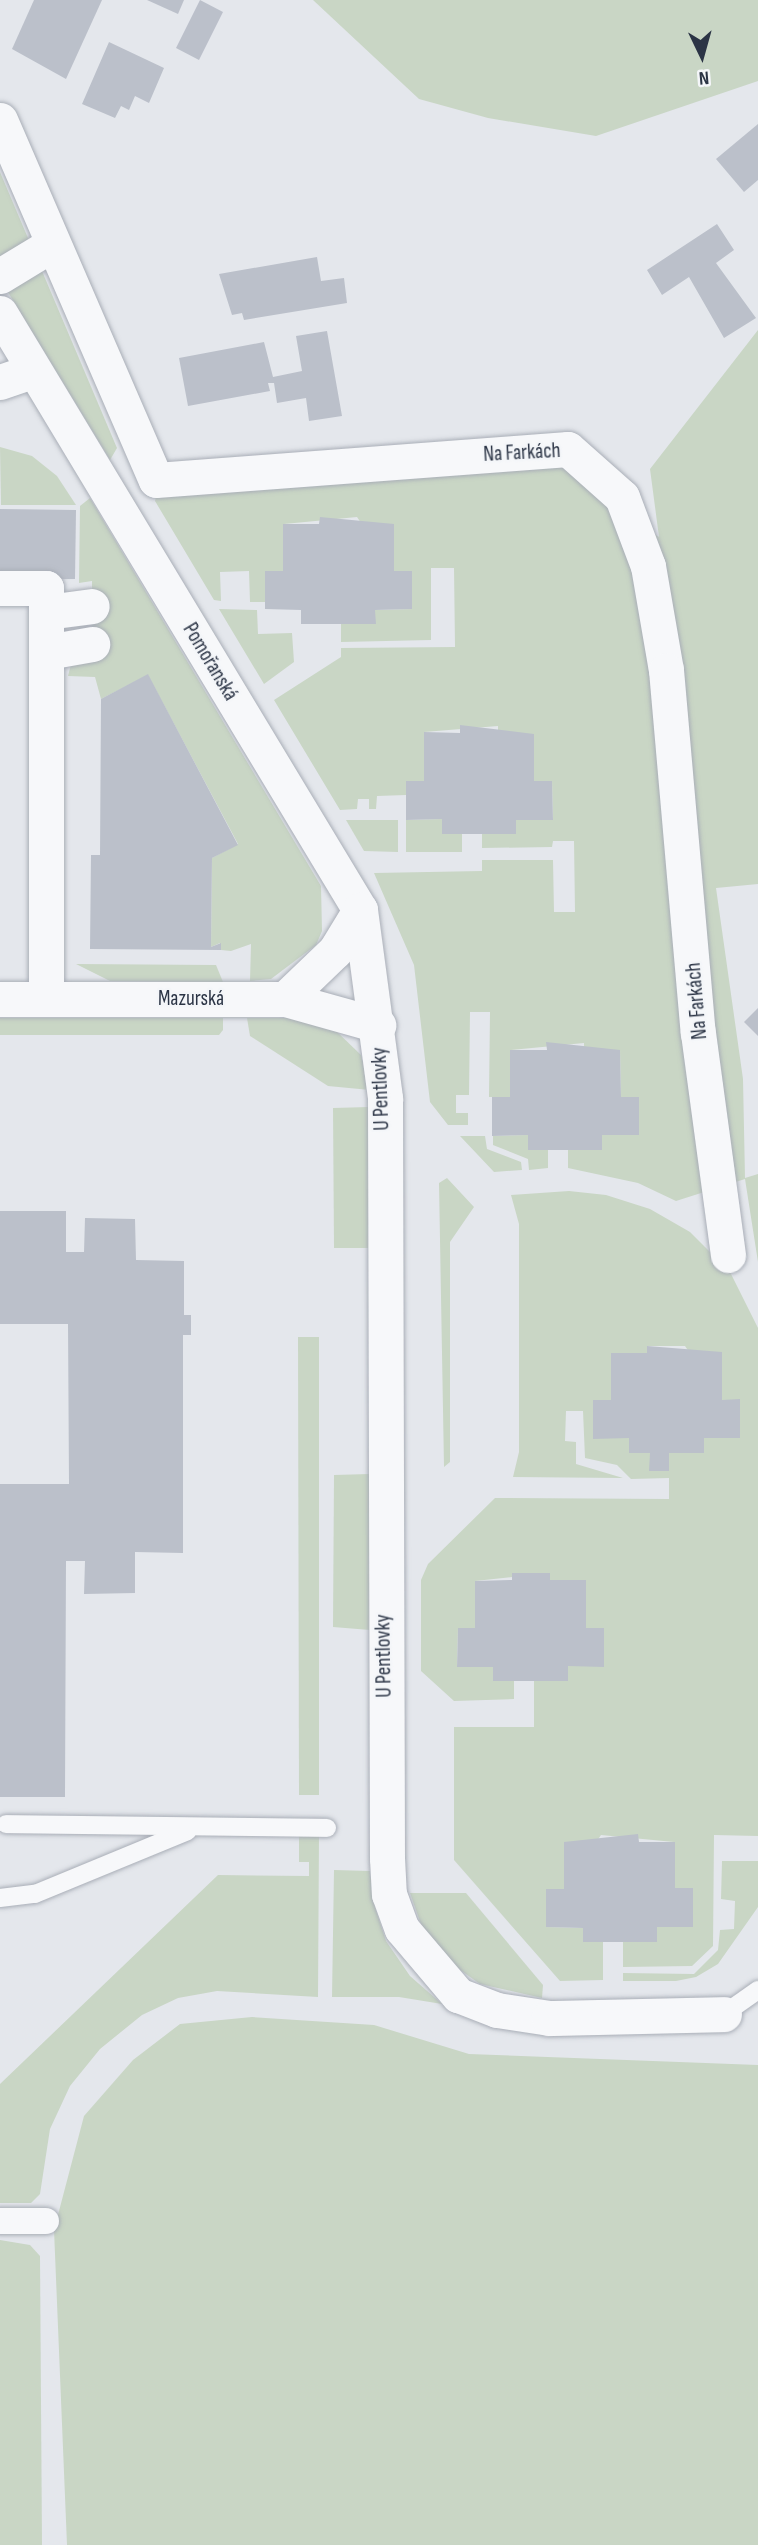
<!DOCTYPE html>
<meta charset="utf-8">
<style>
body{margin:0}
#map{position:relative;width:758px;height:2545px;overflow:hidden;background:#e4e7ec;font-family:"Sofia Sans Condensed",sans-serif}
div>[style]{position:absolute}
.green>*{inset:0;background:#c9d6c5}
.building>*{inset:0;background:#bbc0ca}
.roads{filter:drop-shadow(0 0 2px #a9aeb7) drop-shadow(0 0 2px #a9aeb7)}
.service>*{height:18px;margin:-9px;padding:0 9px;transform-origin:9px;border-radius:9px;background:#f7f8fa}
.pedestrian>*{height:26px;margin:-13px;padding:0 13px;transform-origin:13px;border-radius:13px;background:#f7f8fa}
.minor>*{height:35px;margin:-17.5px;padding:0 17.5px;transform-origin:17.5px;border-radius:17.5px;background:#f7f8fa}
span{translate:-50% -50%;white-space:nowrap;text-align:center;line-height:1.15;-webkit-text-stroke:5px #f4f6f9;paint-order:stroke}
.street-label{font-size:21px;color:#2b3445}
.north{position:absolute;left:667px;top:21px;width:70px;height:70px;-webkit-text-stroke:5px #f4f6f9;paint-order:stroke;rotate:175deg;font-size:19px;font-weight:700;line-height:28px;text-align:center;color:#2b3445}
.north::after{content:'';display:block;margin:auto;width:24px;height:32px;background:#2b3445;clip-path:polygon(50% 0,100% 100%,50% 72%,0 100%)}
</style>
<div id="map">
<div class="green">
<i style="clip-path:polygon(313px 0,758px 0,758px 81px,596px 136px,488px 118px,419px 99px)"></i>
<i style="clip-path:polygon(0 172px,117px 448px,110px 460px,0 279px)"></i>
<i style="clip-path:polygon(758px 330px,758px 884px,716px 888px,743px 1079px,745px 1178px,758px 1174px,758px 1262px,745px 1179px,676px 1201px,638px 1183px,568px 1168px,568px 1150px,602px 1150px,602px 1135px,639px 1135px,639px 1097px,621px 1097px,620px 1050px,584px 1050px,584px 1043px,511px 1050px,510px 1097px,489px 1097px,490px 1012px,470px 1012px,469px 1095px,456px 1095px,456px 1113px,468px 1113px,468px 1125px,448px 1125px,430px 1102px,414px 965px,374px 873px,482px 871px,482px 860px,553px 860px,554px 912px,575px 912px,574px 841px,553px 841px,552px 847px,482px 848px,482px 834px,516px 834px,516px 820px,553px 820px,552px 781px,534px 781px,534px 734px,498px 734px,498px 726px,424px 732px,424px 781px,406px 782px,406px 795px,377px 796px,376px 809px,369px 809px,369px 799px,358px 799px,357px 809px,340px 810px,274px 700px,341px 657px,341px 648px,455px 647px,454px 568px,431px 568px,431px 640px,341px 642px,341px 624px,375px 624px,375px 610px,412px 609px,412px 571px,394px 571px,357px 517px,284px 524px,283px 571px,265px 571px,265px 602px,250px 602px,249px 571px,220px 572px,221px 601px,214px 600px,155px 501px,157px 493px,554px 462px,659px 537px,650px 469px)"></i>
<i style="clip-path:polygon(0 447px,32px 456px,57px 476px,76px 505px,1px 505px)"></i>
<i style="clip-path:polygon(90px 498px,321px 886px,322px 931px,316px 945px,271px 979px,250px 981px,251px 944px,231px 951px,221px 950px,220px 943px,211px 947px,212px 858px,238px 844px,148px 675px,101px 699px,95px 677px,68px 676px,71px 664px,92px 644px,92px 581px,79px 583px,80px 506px)"></i>
<i style="clip-path:polygon(219px 609px,257px 610px,258px 634px,292px 633px,294px 662px,264px 684px)"></i>
<i style="clip-path:polygon(442px 819px,442px 834px,462px 834px,462px 852px,406px 852px,406px 820px)"></i>
<i style="clip-path:polygon(346px 820px,398px 820px,398px 852px,364px 851px)"></i>
<i style="clip-path:polygon(76px 964px,216px 965px,223px 982px,110px 981px)"></i>
<i style="clip-path:polygon(0 1018px,223px 1018px,223px 1030px,219px 1035px,0 1035px)"></i>
<i style="clip-path:polygon(247px 1018px,307px 1018px,332px 1027px,361px 1055px,370px 1090px,328px 1086px,250px 1036px)"></i>
<i style="clip-path:polygon(369px 1107px,369px 1248px,334px 1248px,333px 1108px)"></i>
<i style="clip-path:polygon(528px 1135px,548px 1150px,548px 1168px,529px 1170px,528px 1159px,493px 1145px,493px 1136px)"></i>
<i style="clip-path:polygon(460px 1136px,485px 1136px,487px 1149px,521px 1162px,522px 1170px,494px 1172px)"></i>
<i style="clip-path:polygon(447px 1178px,474px 1207px,450px 1242px,450px 1462px,444px 1467px,439px 1183px)"></i>
<i style="clip-path:polygon(evenodd,569px 1191px,606px 1195px,650px 1209px,690px 1232px,730px 1272px,758px 1328px,758px 1836px,714px 1835px,713px 1946px,692px 1966px,623px 1967px,623px 1942px,657px 1927px,693px 1927px,693px 1889px,675px 1888px,674px 1842px,601px 1835px,564px 1889px,546px 1889px,546px 1927px,583px 1928px,583px 1942px,603px 1942px,603px 1980px,560px 1981px,454px 1860px,454px 1727px,534px 1727px,534px 1681px,568px 1681px,568px 1666px,604px 1666px,604px 1628px,586px 1628px,586px 1581px,550px 1580px,549px 1573px,475px 1581px,475px 1628px,458px 1628px,457px 1666px,493px 1667px,494px 1681px,514px 1681px,514px 1699px,454px 1701px,421px 1671px,421px 1580px,428px 1564px,495px 1498px,669px 1499px,669px 1478px,631px 1479px,617px 1465px,585px 1458px,583px 1411px,566px 1411px,565px 1441px,576px 1442px,576px 1464px,623px 1478px,513px 1477px,519px 1452px,519px 1224px,511px 1195px,569px 1191px,648px 1346px,685px 1346px,722px 1400px,740px 1400px,739px 1438px,704px 1438px,669px 1453px,669px 1471px,650px 1471px,650px 1453px,629px 1438px,593px 1438px,593px 1400px,611px 1400px,611px 1353px,647px 1353px,648px 1346px)"></i>
<i style="clip-path:polygon(298px 1337px,319px 1337px,319px 1795px,299px 1795px)"></i>
<i style="clip-path:polygon(369px 1474px,370px 1630px,333px 1627px,334px 1475px)"></i>
<i style="clip-path:polygon(299px 1835px,319px 1835px,318px 1997px,217px 1991px,178px 1998px,142px 2015px,100px 2049px,70px 2086px,50px 2129px,40px 2194px,31px 2203px,0 2203px,0 2084px,218px 1875px,309px 1876px,309px 1862px,299px 1862px)"></i>
<i style="clip-path:polygon(722px 1861px,758px 1861px,758px 1907px,718px 1964px,696px 1977px,676px 1981px,623px 1981px,623px 1973px,694px 1974px,718px 1950px,720px 1930px,734px 1929px,735px 1901px,721px 1899px)"></i>
<i style="clip-path:polygon(334px 1870px,370px 1871px,373px 1901px,386px 1941px,410px 1976px,442px 2004px,399px 1997px,332px 1997px)"></i>
<i style="clip-path:polygon(410px 1893px,466px 1893px,543px 1985px,542px 1998px,480px 1984px,449px 1962px,424px 1933px)"></i>
<i style="clip-path:polygon(252px 2017px,374px 2025px,469px 2054px,758px 2065px,758px 2545px,67px 2545px,54px 2230px,84px 2116px,133px 2060px,180px 2024px)"></i>
<i style="clip-path:polygon(0 2240px,30px 2245px,40px 2256px,42px 2545px,0 2545px)"></i>
</div>
<div class="building">
<i style="clip-path:polygon(34px 0,102px 0,66px 79px,12px 49px)"></i>
<i style="clip-path:polygon(147px 0,184px 0,178px 14px)"></i>
<i style="clip-path:polygon(200px 0,223px 12px,199px 60px,176px 48px)"></i>
<i style="clip-path:polygon(109px 42px,164px 68px,149px 103px,135px 96px,129px 110px,121px 106px,115px 118px,82px 104px)"></i>
<i style="clip-path:polygon(758px 124px,758px 180px,744px 192px,716px 159px)"></i>
<i style="clip-path:polygon(717px 224px,734px 250px,716px 263px,756px 318px,724px 338px,689px 277px,662px 295px,647px 270px)"></i>
<i style="clip-path:polygon(317px 257px,321px 281px,344px 278px,347px 303px,244px 320px,242px 313px,232px 315px,219px 274px)"></i>
<i style="clip-path:polygon(327px 331px,342px 416px,309px 421px,306px 398px,277px 403px,274px 383px,268px 383px,270px 391px,188px 406px,179px 358px,264px 342px,273px 377px,302px 371px,296px 336px)"></i>
<i style="clip-path:polygon(0 509px,76px 510px,75px 579px,0 580px)"></i>
<i style="clip-path:polygon(320px 517px,394px 524px,394px 571px,412px 571px,412px 609px,375px 610px,376px 624px,301px 624px,301px 610px,265px 609px,265px 571px,283px 571px,283px 524px,319px 524px)"></i>
<i style="clip-path:polygon(148px 674px,238px 845px,212px 858px,211px 947px,221px 943px,221px 950px,90px 949px,91px 855px,100px 855px,101px 699px)"></i>
<i style="clip-path:polygon(460px 725px,534px 734px,534px 781px,552px 781px,553px 820px,516px 820px,516px 834px,442px 834px,442px 819px,406px 820px,406px 781px,424px 781px,424px 732px,460px 733px)"></i>
<i style="clip-path:polygon(758px 1008px,758px 1036px,744px 1022px)"></i>
<i style="clip-path:polygon(546px 1042px,620px 1050px,621px 1097px,639px 1097px,639px 1135px,602px 1135px,602px 1150px,528px 1150px,528px 1135px,492px 1136px,492px 1097px,510px 1097px,510px 1050px,547px 1050px)"></i>
<i style="clip-path:polygon(0 1211px,66px 1211px,66px 1252px,84px 1252px,85px 1218px,135px 1219px,136px 1260px,184px 1261px,184px 1315px,191px 1315px,191px 1335px,183px 1335px,183px 1553px,135px 1552px,135px 1593px,84px 1594px,85px 1561px,66px 1561px,65px 1797px,0 1797px,0 1484px,69px 1484px,68px 1324px,0 1324px)"></i>
<i style="clip-path:polygon(647px 1346px,722px 1352px,722px 1400px,740px 1399px,740px 1438px,704px 1438px,704px 1453px,669px 1453px,669px 1471px,649px 1471px,650px 1453px,629px 1453px,629px 1438px,593px 1439px,593px 1400px,611px 1400px,611px 1353px,647px 1353px)"></i>
<i style="clip-path:polygon(512px 1573px,550px 1573px,550px 1580px,586px 1580px,586px 1628px,604px 1628px,604px 1667px,568px 1666px,568px 1681px,493px 1681px,493px 1667px,457px 1667px,458px 1628px,475px 1628px,475px 1581px,512px 1580px)"></i>
<i style="clip-path:polygon(638px 1834px,639px 1842px,675px 1842px,675px 1888px,693px 1888px,693px 1927px,657px 1927px,657px 1942px,583px 1942px,583px 1928px,546px 1927px,546px 1889px,564px 1889px,564px 1842px)"></i>
</div>
<div class="roads">
<div class="service">
<i style="left:6px;top:1824px;width:321px;rotate:0.7deg"></i>
<i style="left:0;top:1898px;width:35px;rotate:-7deg"></i>
<i style="left:35px;top:1894px;width:165px;rotate:-22.4deg"></i>
<i style="left:724px;top:2014px;width:42px;rotate:-35.2deg"></i>
</div>
<div class="pedestrian">
<i style="left:0;top:2221px;width:46px"></i>
</div>
<div class="minor">
<i style="left:0;top:120px;width:392px;rotate:66.6deg"></i>
<i style="left:156px;top:480px;width:413px;rotate:-4.3deg"></i>
<i style="left:568px;top:449px;width:72px;rotate:41.6deg"></i>
<i style="left:622px;top:497px;width:74px;rotate:69.4deg"></i>
<i style="left:648px;top:566px;width:106px;rotate:80.2deg"></i>
<i style="left:666px;top:670px;width:364px;rotate:85deg"></i>
<i style="left:698px;top:1033px;width:224px;rotate:82.3deg"></i>
<i style="left:0;top:276px;width:60px;rotate:-31.3deg"></i>
<i style="left:0;top:313px;width:697px;rotate:58.91deg"></i>
<i style="left:360px;top:910px;width:190px;rotate:82.4deg"></i>
<i style="left:385px;top:1098px;width:760px;rotate:89.85deg"></i>
<i style="left:387px;top:1858px;width:36px;rotate:87deg"></i>
<i style="left:389px;top:1894px;width:37px;rotate:70deg"></i>
<i style="left:402px;top:1929px;width:87px;rotate:49.7deg"></i>
<i style="left:458px;top:1995px;width:42px;rotate:21deg"></i>
<i style="left:497px;top:2010px;width:53px;rotate:8.7deg"></i>
<i style="left:549px;top:2018px;width:175px;rotate:-1.3deg"></i>
<i style="left:0;top:382px;width:34px;rotate:-19deg"></i>
<i style="left:0;top:588px;width:46px"></i>
<i style="left:46px;top:588px;width:411px;rotate:90deg"></i>
<i style="left:47px;top:612px;width:45px;rotate:-7.6deg"></i>
<i style="left:47px;top:652px;width:46px;rotate:-10.1deg"></i>
<i style="left:0;top:999px;width:285px"></i>
<i style="left:285px;top:999px;width:97px;rotate:15.6deg"></i>
<i style="left:285px;top:999px;width:69px;rotate:-43.8deg"></i>
<i style="left:335px;top:951px;width:48px;rotate:-58.6deg"></i>
</div>
</div>
<div class="street-label">
<span style="left:522px;top:453px;rotate:-3deg">Na Farkách</span>
<span style="left:210px;top:662px;rotate:59deg">Pomořanská</span>
<span style="left:191px;top:999px">Mazurská</span>
<span style="left:697px;top:1001px;rotate:-95deg">Na Farkách</span>
<span style="left:381px;top:1089px;rotate:-92deg">U Pentlovky</span>
<span style="left:384px;top:1656px;rotate:-91deg">U Pentlovky</span>
</div>
<div class="north">N</div>
</div>
